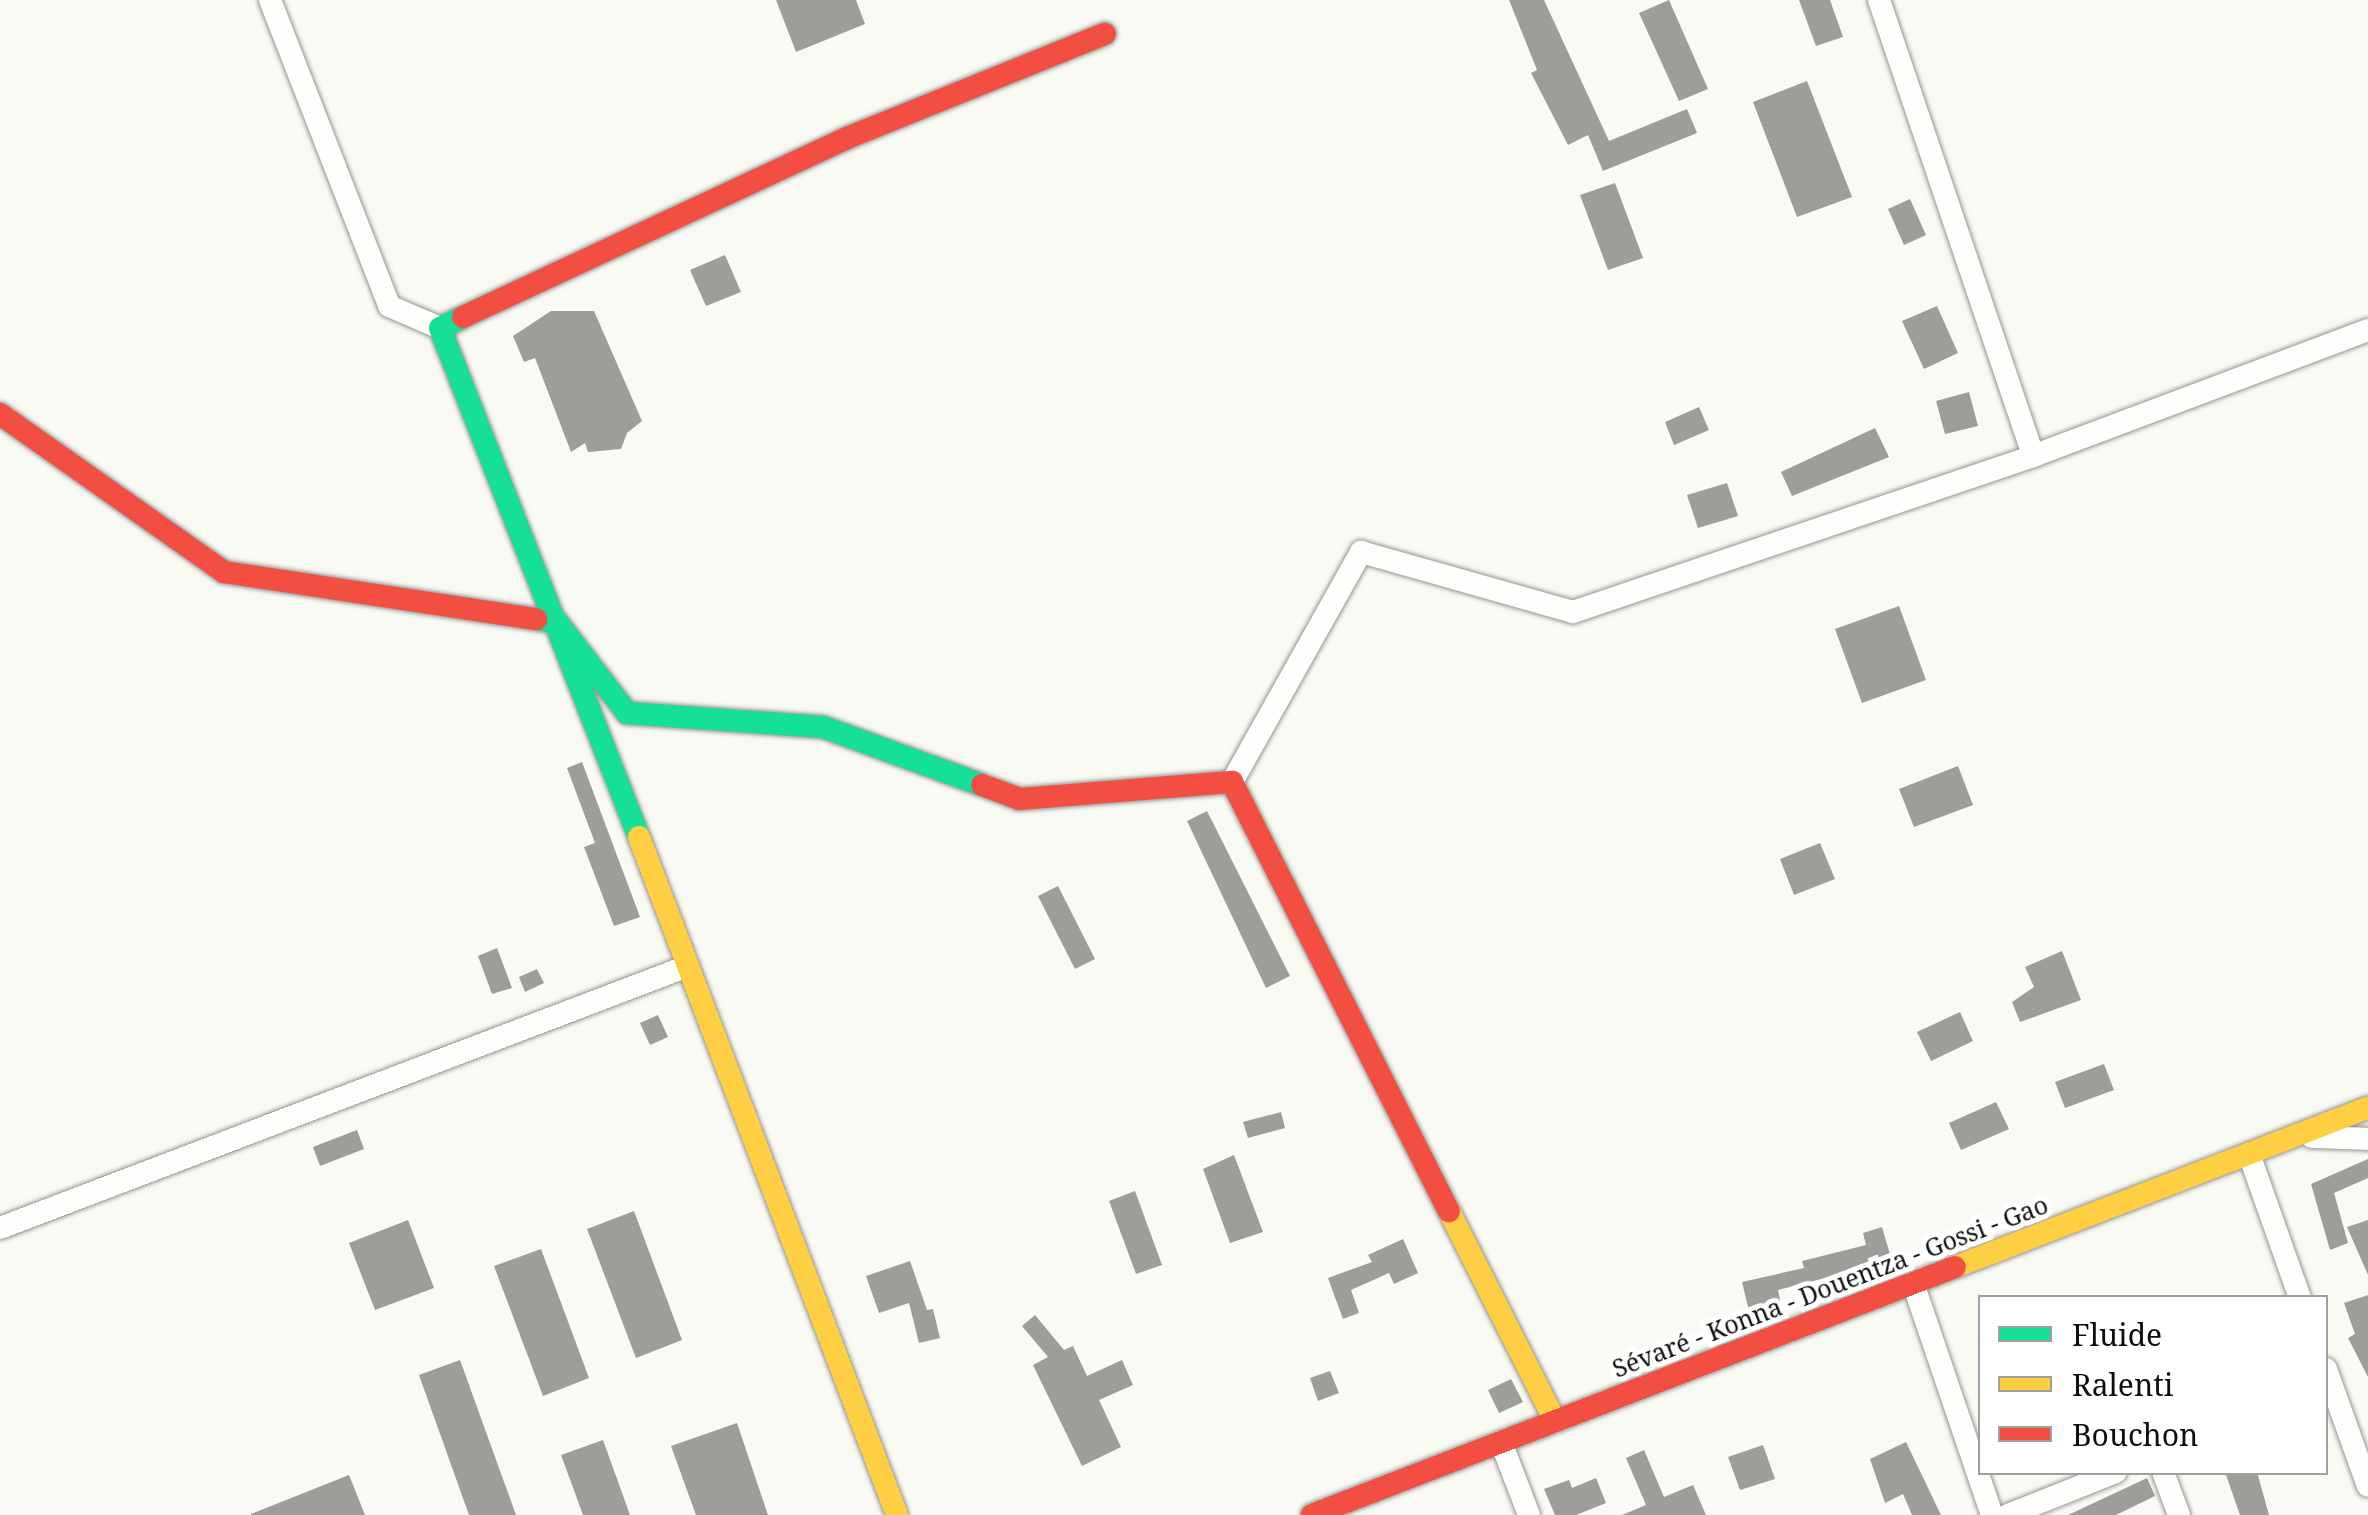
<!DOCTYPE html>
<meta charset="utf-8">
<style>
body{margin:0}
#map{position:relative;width:2368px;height:1515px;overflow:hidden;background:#fafaf4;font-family:"Noto Serif",serif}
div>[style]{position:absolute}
.building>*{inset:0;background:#9e9d99}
.roads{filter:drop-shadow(0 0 2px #949492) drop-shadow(0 0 2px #949492)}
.street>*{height:22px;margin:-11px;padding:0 11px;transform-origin:11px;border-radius:11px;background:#fefefd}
.fast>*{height:22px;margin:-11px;padding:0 11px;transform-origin:11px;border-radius:11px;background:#16e098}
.slow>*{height:22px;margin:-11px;padding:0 11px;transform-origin:11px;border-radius:11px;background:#ffcf43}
.jam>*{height:22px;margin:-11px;padding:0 11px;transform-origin:11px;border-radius:11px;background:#f24e42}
span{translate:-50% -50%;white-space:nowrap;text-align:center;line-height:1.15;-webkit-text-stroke:10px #fff;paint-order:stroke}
.street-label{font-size:25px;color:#0e0e0e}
.legend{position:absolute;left:1978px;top:1295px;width:350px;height:180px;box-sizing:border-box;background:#fff;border:2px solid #9f9f9f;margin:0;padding:12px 18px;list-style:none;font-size:30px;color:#0e0e0e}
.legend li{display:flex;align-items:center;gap:20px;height:50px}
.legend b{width:50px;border:2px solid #9f9f9f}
</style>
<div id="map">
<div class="building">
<i style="clip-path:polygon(776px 0,856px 0,865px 24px,796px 52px)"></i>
<i style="clip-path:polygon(1509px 0,1544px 0,1609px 141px,1687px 109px,1697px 133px,1603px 171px,1588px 135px,1568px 145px,1531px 73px,1537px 70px)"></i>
<i style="clip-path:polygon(1669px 0,1708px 89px,1679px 101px,1639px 13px)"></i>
<i style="clip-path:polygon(1799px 0,1830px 0,1843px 37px,1816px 46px)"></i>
<i style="clip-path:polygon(1807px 81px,1852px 197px,1797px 217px,1753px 102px)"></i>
<i style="clip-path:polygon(1615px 183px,1643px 258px,1608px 270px,1580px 195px)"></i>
<i style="clip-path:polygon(1910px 199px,1926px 235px,1904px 245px,1888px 209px)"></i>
<i style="clip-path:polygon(725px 255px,741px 292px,706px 306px,690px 270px)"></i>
<i style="clip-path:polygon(1937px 306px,1958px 353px,1924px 369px,1902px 321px)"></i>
<i style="clip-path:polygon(551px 311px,594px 311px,642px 421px,627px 433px,621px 449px,588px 452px,585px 443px,571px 452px,535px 358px,524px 362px,513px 336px)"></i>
<i style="clip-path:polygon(1969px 392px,1978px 426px,1945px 434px,1936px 401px)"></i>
<i style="clip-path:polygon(1699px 407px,1709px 430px,1674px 445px,1665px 422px)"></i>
<i style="clip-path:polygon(1875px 428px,1889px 457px,1792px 496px,1781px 472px)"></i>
<i style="clip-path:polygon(1727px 483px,1738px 516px,1698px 528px,1687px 495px)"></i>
<i style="clip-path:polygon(1899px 606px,1926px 680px,1862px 703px,1835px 629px)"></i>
<i style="clip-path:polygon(582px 762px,640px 917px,614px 926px,584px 847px,595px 843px,567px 768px)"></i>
<i style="clip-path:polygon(1958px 766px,1973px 805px,1914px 827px,1899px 789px)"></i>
<i style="clip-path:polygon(1207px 811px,1290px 976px,1266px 988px,1187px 821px)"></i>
<i style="clip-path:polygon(1820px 843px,1835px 879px,1794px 895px,1780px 859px)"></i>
<i style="clip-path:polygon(1058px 886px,1095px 959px,1075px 969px,1038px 896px)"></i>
<i style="clip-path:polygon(497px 948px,512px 988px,492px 994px,478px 956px)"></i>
<i style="clip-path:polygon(2062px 951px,2081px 1000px,2020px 1022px,2012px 1002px,2034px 987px,2025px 967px)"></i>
<i style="clip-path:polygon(537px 969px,544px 983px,525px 992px,519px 977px)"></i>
<i style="clip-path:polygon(1960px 1012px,1973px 1041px,1931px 1061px,1917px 1032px)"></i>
<i style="clip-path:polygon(658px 1015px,668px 1037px,650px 1045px,640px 1023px)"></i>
<i style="clip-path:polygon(2104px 1064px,2114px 1090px,2065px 1108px,2055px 1082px)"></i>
<i style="clip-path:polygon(1996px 1102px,2009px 1129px,1961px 1150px,1949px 1123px)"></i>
<i style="clip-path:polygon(1281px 1112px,1285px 1128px,1248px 1138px,1243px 1122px)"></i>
<i style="clip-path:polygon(357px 1130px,364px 1149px,320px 1166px,313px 1147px)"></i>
<i style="clip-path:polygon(1234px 1155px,1263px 1232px,1230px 1243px,1203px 1169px)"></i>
<i style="clip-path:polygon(2368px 1159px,2368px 1178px,2334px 1193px,2348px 1243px,2330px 1250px,2311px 1184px)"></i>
<i style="clip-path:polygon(1135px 1191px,1162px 1265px,1136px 1274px,1109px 1201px)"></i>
<i style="clip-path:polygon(634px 1211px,682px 1340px,636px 1358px,587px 1229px)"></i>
<i style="clip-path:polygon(408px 1220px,434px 1288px,375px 1310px,349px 1243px)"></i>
<i style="clip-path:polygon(2368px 1220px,2368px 1275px,2347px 1227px)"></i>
<i style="clip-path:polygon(1882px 1227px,1892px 1261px,1778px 1290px,1781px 1304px,1749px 1311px,1742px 1282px,1804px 1268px,1802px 1261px,1866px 1245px,1863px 1233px)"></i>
<i style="clip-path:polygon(1403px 1239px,1418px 1273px,1394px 1284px,1389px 1273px,1351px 1290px,1359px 1313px,1343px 1319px,1328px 1278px,1372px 1262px,1368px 1255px)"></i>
<i style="clip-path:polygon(541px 1249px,589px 1378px,543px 1396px,494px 1266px)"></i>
<i style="clip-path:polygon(910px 1261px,927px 1310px,933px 1309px,940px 1338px,919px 1343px,909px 1303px,879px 1313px,866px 1276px)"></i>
<i style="clip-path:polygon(2368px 1295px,2368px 1377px,2348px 1338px,2355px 1334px,2344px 1303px)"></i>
<i style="clip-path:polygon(1035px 1315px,1064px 1350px,1073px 1346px,1087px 1376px,1122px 1360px,1133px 1385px,1099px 1400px,1121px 1447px,1082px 1466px,1033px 1365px,1048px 1357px,1022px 1326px)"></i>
<i style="clip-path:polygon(460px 1360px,516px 1515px,469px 1515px,419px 1375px)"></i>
<i style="clip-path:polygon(1330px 1371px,1339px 1393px,1318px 1401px,1310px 1378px)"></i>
<i style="clip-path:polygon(1511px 1379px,1523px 1402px,1499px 1413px,1488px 1390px)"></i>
<i style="clip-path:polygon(737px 1423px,768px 1515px,696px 1515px,671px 1446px)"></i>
<i style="clip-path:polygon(603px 1440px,630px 1515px,583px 1515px,561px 1455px)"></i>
<i style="clip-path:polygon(1906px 1442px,1941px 1515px,1912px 1515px,1903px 1494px,1885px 1503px,1870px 1459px)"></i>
<i style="clip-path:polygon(1763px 1445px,1775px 1479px,1740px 1490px,1728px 1457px)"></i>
<i style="clip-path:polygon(1644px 1450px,1664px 1497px,1693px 1485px,1706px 1515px,1622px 1515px,1646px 1505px,1626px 1458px)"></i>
<i style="clip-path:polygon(2225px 1472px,2257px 1472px,2269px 1515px,2240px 1515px)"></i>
<i style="clip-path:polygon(349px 1475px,365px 1515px,251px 1515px,251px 1514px)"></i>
<i style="clip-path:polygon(1596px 1478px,1606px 1503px,1576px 1515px,1555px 1515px,1544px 1489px,1569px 1480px,1572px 1488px)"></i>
<i style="clip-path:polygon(2147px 1478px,2155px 1496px,2116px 1515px,2068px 1515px)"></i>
</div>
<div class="roads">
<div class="street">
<i style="left:270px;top:0;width:328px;rotate:68.7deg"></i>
<i style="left:389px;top:306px;width:56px;rotate:23.3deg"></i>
<i style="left:1879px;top:0;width:481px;rotate:71.3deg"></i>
<i style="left:2033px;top:456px;width:358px;rotate:-20.6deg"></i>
<i style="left:1232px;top:782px;width:264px;rotate:-60.7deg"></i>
<i style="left:1361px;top:552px;width:220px;rotate:15.8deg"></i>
<i style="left:1573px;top:612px;width:486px;rotate:-18.7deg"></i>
<i style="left:2312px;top:1137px;width:56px;rotate:2deg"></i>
<i style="left:2249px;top:1154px;width:153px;rotate:70.5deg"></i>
<i style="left:0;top:1228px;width:736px;rotate:-20.85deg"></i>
<i style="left:1913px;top:1283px;width:245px;rotate:71.2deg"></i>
<i style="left:2326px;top:1369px;width:124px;rotate:70.3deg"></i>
<i style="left:1501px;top:1442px;width:78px;rotate:69deg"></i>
<i style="left:2163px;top:1472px;width:46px;rotate:69.6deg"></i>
<i style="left:2008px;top:1515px;width:116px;rotate:-21.7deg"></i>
</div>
<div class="fast">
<i style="left:463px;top:317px;width:25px;rotate:154deg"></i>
<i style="left:440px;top:328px;width:547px;rotate:68.65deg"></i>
<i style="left:536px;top:619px;width:21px;rotate:8deg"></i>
<i style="left:557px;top:622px;width:115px;rotate:52.4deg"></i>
<i style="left:627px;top:713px;width:196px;rotate:4.1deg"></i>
<i style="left:823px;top:727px;width:169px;rotate:20deg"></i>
</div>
<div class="slow">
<i style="left:639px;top:837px;width:725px;rotate:69.17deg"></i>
<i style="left:1449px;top:1211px;width:235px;rotate:63.2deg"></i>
<i style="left:1955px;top:1267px;width:443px;rotate:-21.1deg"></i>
</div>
<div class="jam">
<i style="left:463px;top:317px;width:424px;rotate:-25deg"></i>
<i style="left:847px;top:138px;width:278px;rotate:-22deg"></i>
<i style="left:0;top:414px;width:274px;rotate:35.2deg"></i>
<i style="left:224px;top:572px;width:316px;rotate:8.6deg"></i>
<i style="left:982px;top:785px;width:40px;rotate:20.2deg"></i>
<i style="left:1020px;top:799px;width:213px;rotate:-4.6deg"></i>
<i style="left:1232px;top:782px;width:481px;rotate:63.2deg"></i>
<i style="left:1312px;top:1515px;width:689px;rotate:-21.09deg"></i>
</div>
</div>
<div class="street-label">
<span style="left:1830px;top:1286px;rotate:-21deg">Sévaré - Konna - Douentza - Gossi - Gao</span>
</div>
<ul class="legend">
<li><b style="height:12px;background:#16e098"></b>Fluide</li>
<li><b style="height:12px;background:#ffcf43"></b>Ralenti</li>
<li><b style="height:12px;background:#f24e42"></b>Bouchon</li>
</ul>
</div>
